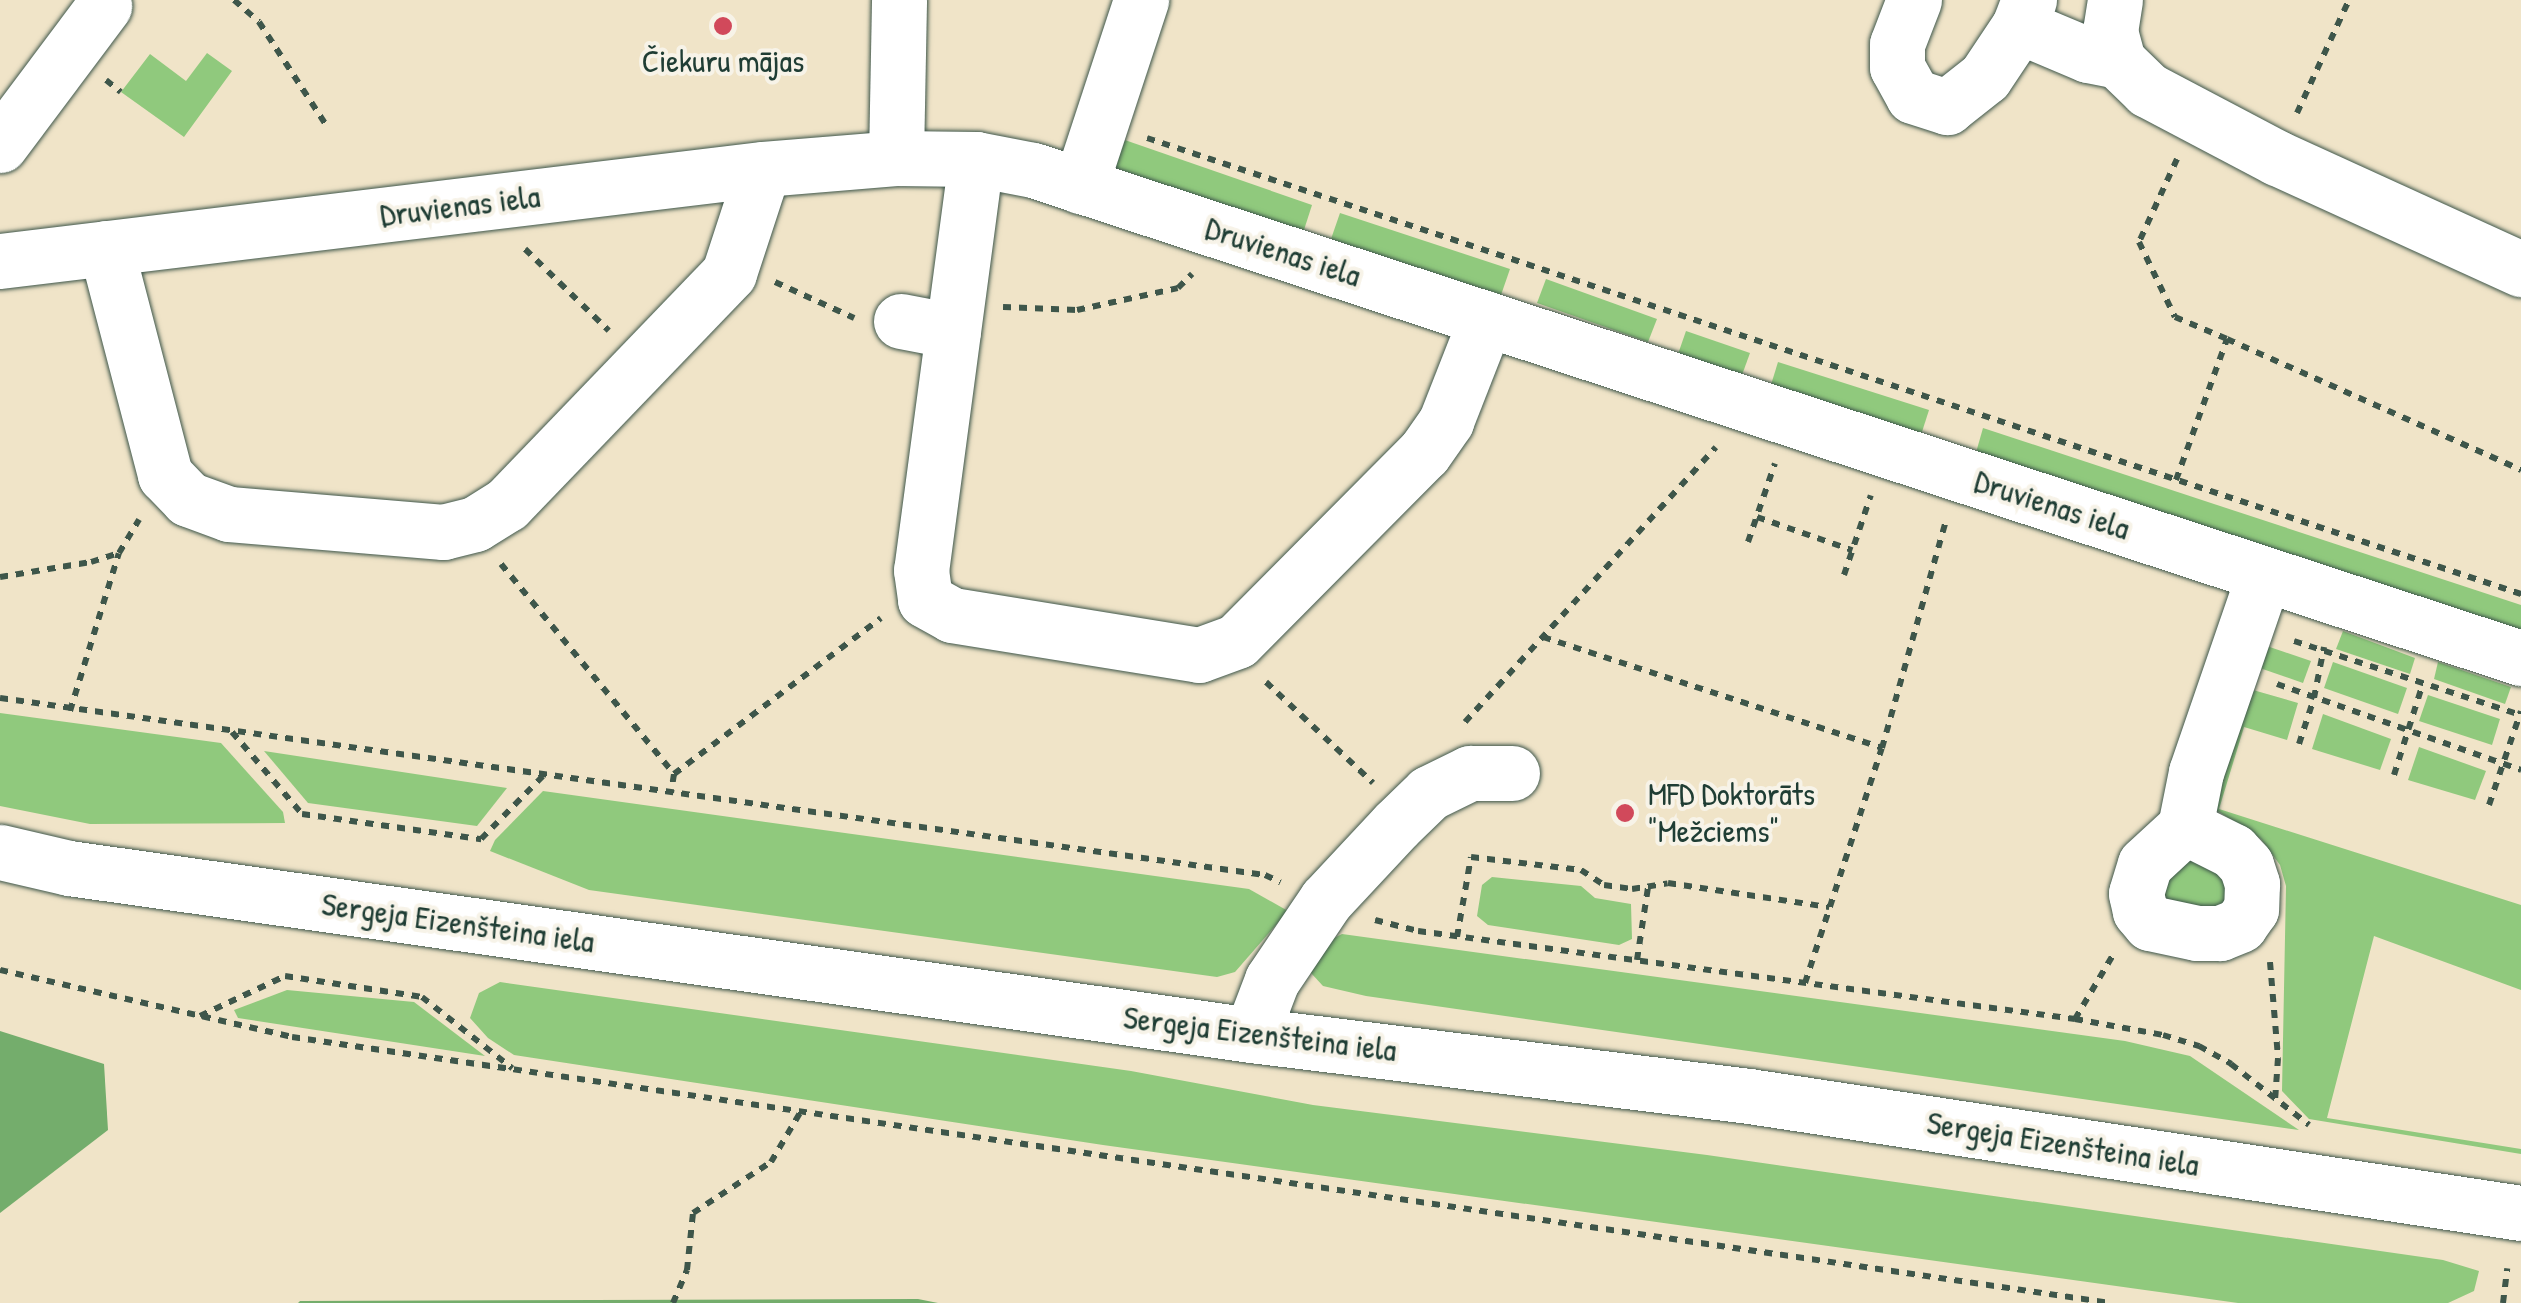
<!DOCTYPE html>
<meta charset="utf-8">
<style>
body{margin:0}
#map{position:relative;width:2521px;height:1303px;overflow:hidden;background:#f0e4c8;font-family:"Patrick Hand",sans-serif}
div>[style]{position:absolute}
.green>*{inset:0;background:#90c97d}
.forest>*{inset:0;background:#74ad6c}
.path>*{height:6px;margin-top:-3px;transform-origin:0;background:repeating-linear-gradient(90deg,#3e564a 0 8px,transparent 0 16px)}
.roads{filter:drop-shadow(0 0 2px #3e564a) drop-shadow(0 0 2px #3e564a)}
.minor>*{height:55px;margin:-27.5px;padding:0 27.5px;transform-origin:27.5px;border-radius:27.5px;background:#fff}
.dots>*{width:28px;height:28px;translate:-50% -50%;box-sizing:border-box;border:5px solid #f7f3e8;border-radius:50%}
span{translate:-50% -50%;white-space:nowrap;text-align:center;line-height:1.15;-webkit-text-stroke:8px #f7f3e8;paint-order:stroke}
.poi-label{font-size:32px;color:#1f3d34}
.left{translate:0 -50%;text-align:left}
.street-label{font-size:32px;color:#1f3d34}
</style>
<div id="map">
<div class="green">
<i style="clip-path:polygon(207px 53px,232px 71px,184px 137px,121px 92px,150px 54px,186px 81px)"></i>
<i style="clip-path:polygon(1119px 138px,1312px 205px,1303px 233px,1110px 166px)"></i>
<i style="clip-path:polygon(1340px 213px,1510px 269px,1501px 295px,1331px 239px)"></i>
<i style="clip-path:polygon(1546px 279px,1657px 319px,1648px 342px,1537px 303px)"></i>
<i style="clip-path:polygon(1686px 331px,1750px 353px,1742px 375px,1678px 354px)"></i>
<i style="clip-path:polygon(1778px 362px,1929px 410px,1921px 435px,1770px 388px)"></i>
<i style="clip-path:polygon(1983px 428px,2521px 605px,2521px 637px,1975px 456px)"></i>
<i style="clip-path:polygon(2343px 631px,2415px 658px,2410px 674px,2336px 649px)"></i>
<i style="clip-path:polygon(2258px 643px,2311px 661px,2303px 683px,2251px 665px)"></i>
<i style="clip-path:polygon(2333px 662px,2407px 688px,2398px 714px,2324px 688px)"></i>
<i style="clip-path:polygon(2438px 662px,2511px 687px,2505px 704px,2434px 679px)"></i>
<i style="clip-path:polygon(2253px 690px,2298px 703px,2287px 740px,2244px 727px,2219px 809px,2521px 905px,2521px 990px,2374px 936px,2327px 1118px,2521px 1149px,2521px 1154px,2309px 1119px,2282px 1091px,2286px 886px,2280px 865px,2261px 839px,2213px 808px)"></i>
<i style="clip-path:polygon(2428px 695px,2500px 719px,2492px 745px,2419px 721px)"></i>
<i style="clip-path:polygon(0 713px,221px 743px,283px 812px,285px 823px,90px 824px,0 806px)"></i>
<i style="clip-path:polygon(2323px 714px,2391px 739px,2380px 770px,2312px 749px)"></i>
<i style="clip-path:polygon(2419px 747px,2486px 771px,2475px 800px,2408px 780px)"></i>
<i style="clip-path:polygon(264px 751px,507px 788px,477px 826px,308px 803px)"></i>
<i style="clip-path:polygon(543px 791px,1249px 889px,1288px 911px,1235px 972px,1217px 977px,589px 890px,490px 851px,495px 840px)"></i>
<i style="clip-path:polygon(2185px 853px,2235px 880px,2226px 914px,2157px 903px,2156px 880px)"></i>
<i style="clip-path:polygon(1492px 877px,1581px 886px,1595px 898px,1631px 904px,1632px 939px,1619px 945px,1488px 925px,1477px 916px,1482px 885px)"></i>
<i style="clip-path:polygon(1342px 934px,2125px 1041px,2190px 1056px,2299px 1130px,1366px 996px,1323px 986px,1311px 973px,1313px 949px)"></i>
<i style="clip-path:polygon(500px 982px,1131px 1071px,1313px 1105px,1707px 1155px,2443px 1260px,2479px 1271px,2474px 1291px,2448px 1303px,2238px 1303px,1103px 1145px,514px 1055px,488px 1038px,470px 1018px,479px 993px)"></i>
<i style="clip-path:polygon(287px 990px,414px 1002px,485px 1056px,238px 1018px,234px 1010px)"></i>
</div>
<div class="forest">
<i style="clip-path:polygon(0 1031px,104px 1064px,108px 1130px,0 1213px)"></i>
<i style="clip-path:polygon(918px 1299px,938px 1303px,298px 1303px,300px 1301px)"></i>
</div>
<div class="path">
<i style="left:234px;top:0;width:33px;rotate:41deg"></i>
<i style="left:259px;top:22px;width:126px;rotate:56.9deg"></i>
<i style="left:106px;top:80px;width:19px;rotate:39deg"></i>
<i style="left:2297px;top:113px;width:124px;rotate:-65.3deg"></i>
<i style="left:1147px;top:138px;width:1448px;rotate:18.36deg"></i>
<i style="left:2177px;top:159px;width:91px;rotate:114.6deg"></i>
<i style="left:2139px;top:242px;width:83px;rotate:64.4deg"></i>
<i style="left:2175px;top:317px;width:56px;rotate:22.9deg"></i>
<i style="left:525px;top:249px;width:117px;rotate:44.3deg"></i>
<i style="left:775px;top:282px;width:87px;rotate:24.5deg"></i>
<i style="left:1003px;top:307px;width:74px;rotate:2.3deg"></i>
<i style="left:1077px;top:310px;width:103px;rotate:-12.3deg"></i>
<i style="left:1178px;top:288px;width:20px;rotate:-45deg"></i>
<i style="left:2176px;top:480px;width:150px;rotate:-70.1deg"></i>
<i style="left:2227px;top:339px;width:322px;rotate:24deg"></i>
<i style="left:1757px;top:517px;width:101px;rotate:19.2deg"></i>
<i style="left:1748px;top:542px;width:83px;rotate:-71.1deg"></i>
<i style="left:501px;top:564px;width:272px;rotate:50.5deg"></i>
<i style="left:674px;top:774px;width:19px;rotate:99deg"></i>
<i style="left:1844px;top:575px;width:84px;rotate:-71.4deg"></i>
<i style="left:0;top:577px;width:92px;rotate:-9.4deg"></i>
<i style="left:91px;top:562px;width:29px;rotate:-18deg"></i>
<i style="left:1543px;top:637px;width:357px;rotate:18.1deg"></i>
<i style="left:2294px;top:641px;width:239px;rotate:18.1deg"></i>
<i style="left:1266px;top:682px;width:147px;rotate:43.3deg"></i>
<i style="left:2277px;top:684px;width:259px;rotate:19.4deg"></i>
<i style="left:0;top:698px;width:1277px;rotate:7.97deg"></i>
<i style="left:1265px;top:875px;width:17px;rotate:25deg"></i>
<i style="left:70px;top:711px;width:165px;rotate:-72.8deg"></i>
<i style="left:119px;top:553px;width:39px;rotate:-59deg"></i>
<i style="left:1465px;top:722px;width:372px;rotate:-47.6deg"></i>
<i style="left:232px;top:732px;width:108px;rotate:49.5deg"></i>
<i style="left:302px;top:814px;width:181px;rotate:8deg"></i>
<i style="left:481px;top:839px;width:88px;rotate:-45.5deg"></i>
<i style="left:2299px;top:744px;width:48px;rotate:-71.9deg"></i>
<i style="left:2314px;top:698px;width:52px;rotate:-78.9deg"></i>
<i style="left:674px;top:774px;width:259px;rotate:-37deg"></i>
<i style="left:2394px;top:775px;width:93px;rotate:-72.5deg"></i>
<i style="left:2489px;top:805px;width:99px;rotate:-71.2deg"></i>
<i style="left:1375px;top:920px;width:44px;rotate:14.3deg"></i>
<i style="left:1418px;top:931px;width:663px;rotate:7.63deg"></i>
<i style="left:2075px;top:1019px;width:89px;rotate:10.3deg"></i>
<i style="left:2163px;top:1035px;width:38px;rotate:17deg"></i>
<i style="left:2199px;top:1046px;width:37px;rotate:29deg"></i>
<i style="left:2231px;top:1064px;width:99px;rotate:38deg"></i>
<i style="left:1457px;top:937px;width:81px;rotate:-80.1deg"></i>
<i style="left:1471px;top:857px;width:111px;rotate:6.7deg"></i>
<i style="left:1581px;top:870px;width:27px;rotate:33deg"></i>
<i style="left:1604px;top:885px;width:28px;rotate:8deg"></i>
<i style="left:1632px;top:889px;width:36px;rotate:-9deg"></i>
<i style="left:1668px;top:883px;width:163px;rotate:8.5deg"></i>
<i style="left:1637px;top:960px;width:74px;rotate:-81.4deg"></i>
<i style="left:2270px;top:962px;width:96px;rotate:85.2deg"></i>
<i style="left:2278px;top:1058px;width:43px;rotate:94deg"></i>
<i style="left:0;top:970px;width:300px;rotate:12.9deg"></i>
<i style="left:292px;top:1037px;width:1839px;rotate:8.32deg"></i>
<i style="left:1805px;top:983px;width:247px;rotate:-71.9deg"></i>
<i style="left:1882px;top:748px;width:233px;rotate:-74.3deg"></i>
<i style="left:200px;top:1016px;width:94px;rotate:-25.2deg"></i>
<i style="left:285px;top:976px;width:139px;rotate:8.7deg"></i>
<i style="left:422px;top:997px;width:115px;rotate:38.3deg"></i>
<i style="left:2075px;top:1019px;width:74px;rotate:-59.3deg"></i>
<i style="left:673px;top:1303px;width:36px;rotate:-67deg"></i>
<i style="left:687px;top:1270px;width:57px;rotate:-84deg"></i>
<i style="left:693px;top:1213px;width:93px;rotate:-33.2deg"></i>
<i style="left:771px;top:1162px;width:59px;rotate:-59.5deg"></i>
<i style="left:2503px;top:1303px;width:35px;rotate:-83deg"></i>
</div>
<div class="roads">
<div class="minor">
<i style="left:1914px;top:0;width:47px;rotate:111.1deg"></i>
<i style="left:1897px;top:44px;width:23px;rotate:90deg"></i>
<i style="left:1897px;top:67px;width:33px;rotate:61deg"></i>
<i style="left:1913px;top:96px;width:36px;rotate:18deg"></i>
<i style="left:1947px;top:107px;width:48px;rotate:-38.3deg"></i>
<i style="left:1985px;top:77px;width:61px;rotate:-56.3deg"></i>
<i style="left:2019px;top:26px;width:28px;rotate:-69deg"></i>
<i style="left:2115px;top:0;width:31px;rotate:99deg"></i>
<i style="left:2110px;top:31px;width:31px;rotate:75deg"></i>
<i style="left:2118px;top:61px;width:42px;rotate:44deg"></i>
<i style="left:2148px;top:90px;width:146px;rotate:27.8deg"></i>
<i style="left:2277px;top:158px;width:268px;rotate:24.5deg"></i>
<i style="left:2019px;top:26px;width:75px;rotate:22.8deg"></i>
<i style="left:2088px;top:55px;width:31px;rotate:11deg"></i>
<i style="left:0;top:145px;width:174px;rotate:-53.2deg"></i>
<i style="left:896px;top:158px;width:158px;rotate:-88.9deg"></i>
<i style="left:976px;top:159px;width:415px;rotate:97.6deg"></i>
<i style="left:921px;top:570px;width:30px;rotate:82deg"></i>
<i style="left:925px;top:600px;width:31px;rotate:29deg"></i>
<i style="left:952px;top:615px;width:250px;rotate:9.2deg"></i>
<i style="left:1199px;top:655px;width:40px;rotate:-20.2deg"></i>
<i style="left:1237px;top:641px;width:265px;rotate:-45.2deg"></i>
<i style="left:1424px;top:453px;width:39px;rotate:-55deg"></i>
<i style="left:1446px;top:421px;width:110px;rotate:-68.6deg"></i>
<i style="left:1080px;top:186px;width:196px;rotate:-71.8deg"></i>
<i style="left:106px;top:248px;width:235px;rotate:75.4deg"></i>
<i style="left:165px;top:475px;width:33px;rotate:46deg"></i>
<i style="left:188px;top:499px;width:44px;rotate:20.1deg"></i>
<i style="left:229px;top:514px;width:215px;rotate:4.8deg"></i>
<i style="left:443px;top:532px;width:33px;rotate:-14deg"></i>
<i style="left:475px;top:524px;width:38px;rotate:-32deg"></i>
<i style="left:507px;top:504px;width:320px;rotate:-46.1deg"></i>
<i style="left:729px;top:273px;width:109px;rotate:-71.9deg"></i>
<i style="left:0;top:261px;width:769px;rotate:-6.88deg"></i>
<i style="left:763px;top:169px;width:133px;rotate:-4.7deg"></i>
<i style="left:896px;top:158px;width:80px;rotate:0.7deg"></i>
<i style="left:976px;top:159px;width:58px;rotate:10.9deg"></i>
<i style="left:1033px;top:170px;width:1566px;rotate:18.16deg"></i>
<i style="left:901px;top:321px;width:53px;rotate:10.9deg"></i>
<i style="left:2185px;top:827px;width:54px;rotate:26.6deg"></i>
<i style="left:2233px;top:851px;width:19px;rotate:47deg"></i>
<i style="left:2246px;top:865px;width:20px;rotate:72deg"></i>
<i style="left:2252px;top:884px;width:25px;rotate:92deg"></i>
<i style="left:2251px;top:909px;width:19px;rotate:125deg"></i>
<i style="left:2240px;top:925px;width:22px;rotate:158deg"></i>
<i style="left:2220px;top:933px;width:23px;rotate:180deg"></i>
<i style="left:2197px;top:933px;width:48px;rotate:-168deg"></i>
<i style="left:2150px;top:923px;width:16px;rotate:-130deg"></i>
<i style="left:2140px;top:911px;width:18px;rotate:-103deg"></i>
<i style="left:2136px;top:893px;width:30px;rotate:-73deg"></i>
<i style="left:2145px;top:864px;width:54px;rotate:-42.8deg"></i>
<i style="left:2185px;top:827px;width:56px;rotate:-78.7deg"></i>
<i style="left:2196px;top:772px;width:209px;rotate:-71deg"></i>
<i style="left:0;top:852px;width:71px;rotate:13.1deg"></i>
<i style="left:69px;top:868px;width:1194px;rotate:8.04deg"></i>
<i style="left:1251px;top:1035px;width:502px;rotate:6.98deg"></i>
<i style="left:1749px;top:1096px;width:781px;rotate:8.62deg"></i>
<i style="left:1251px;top:1035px;width:59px;rotate:-69.1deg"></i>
<i style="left:1272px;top:980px;width:97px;rotate:-56deg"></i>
<i style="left:1326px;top:900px;width:103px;rotate:-47deg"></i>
<i style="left:1396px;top:825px;width:46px;rotate:-44.1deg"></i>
<i style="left:1429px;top:793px;width:46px;rotate:-26deg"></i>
<i style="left:1470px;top:773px;width:42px"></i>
</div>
</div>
<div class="dots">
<i style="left:723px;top:26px;background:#d1495b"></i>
<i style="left:1625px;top:813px;background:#d1495b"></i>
</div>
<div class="poi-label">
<span style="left:723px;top:61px">Čiekuru mājas</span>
<span class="left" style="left:1648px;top:813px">MFD Doktorāts<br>"Mežciems"</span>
</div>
<div class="street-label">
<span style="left:460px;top:206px;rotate:-7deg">Druvienas iela</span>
<span style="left:1283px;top:252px;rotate:18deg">Druvienas iela</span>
<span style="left:2052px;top:505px;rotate:18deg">Druvienas iela</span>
<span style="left:458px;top:923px;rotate:8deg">Sergeja Eizenšteina iela</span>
<span style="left:1260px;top:1034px;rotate:7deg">Sergeja Eizenšteina iela</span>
<span style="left:2063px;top:1144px;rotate:9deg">Sergeja Eizenšteina iela</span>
</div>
</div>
